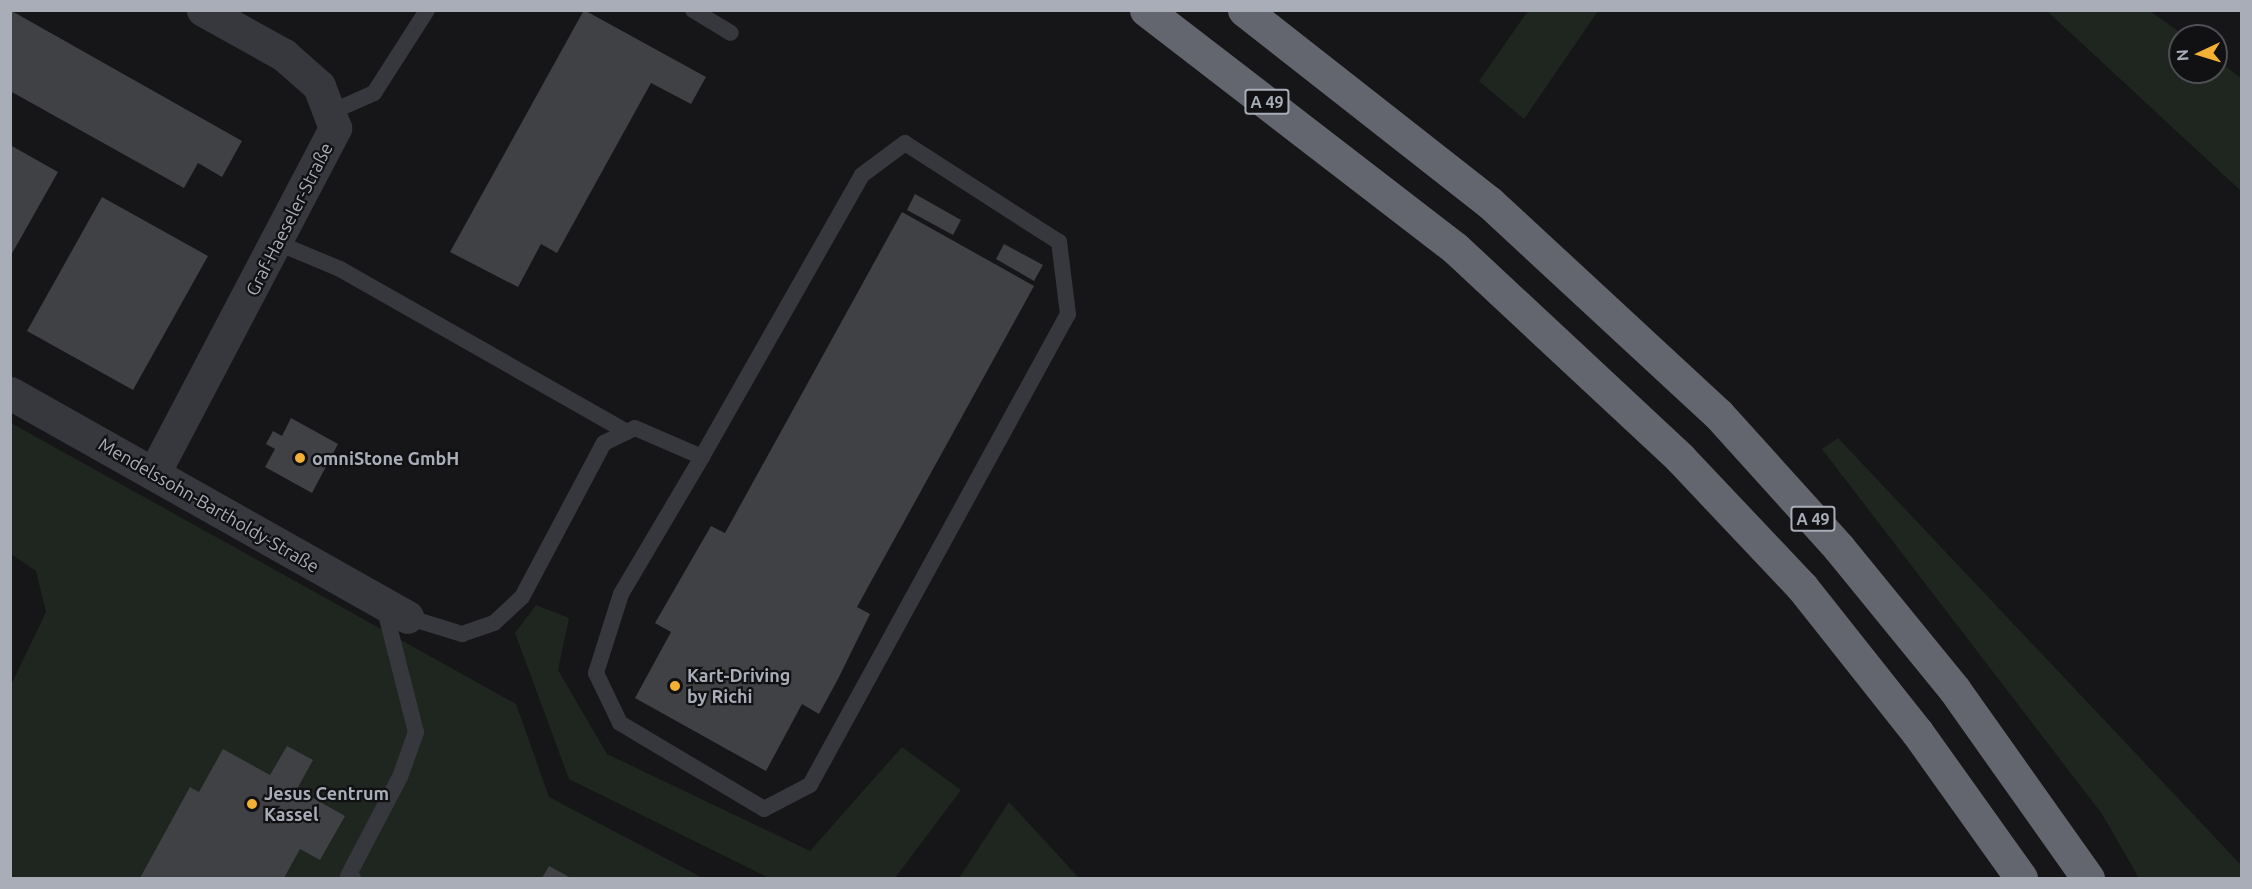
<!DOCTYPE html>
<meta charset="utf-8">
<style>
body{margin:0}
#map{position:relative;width:2252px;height:889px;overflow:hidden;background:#161618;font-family:Ubuntu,sans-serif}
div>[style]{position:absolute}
.green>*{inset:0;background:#1e261f}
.building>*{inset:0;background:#404145}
.lane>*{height:16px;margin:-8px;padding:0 8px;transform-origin:8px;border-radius:8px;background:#37383d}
.street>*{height:33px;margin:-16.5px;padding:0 16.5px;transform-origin:16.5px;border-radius:16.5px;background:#37383d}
.highway>*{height:33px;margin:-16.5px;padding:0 16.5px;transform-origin:16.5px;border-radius:16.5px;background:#63666e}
.dots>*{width:16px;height:16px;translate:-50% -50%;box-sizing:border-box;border:3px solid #111113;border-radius:50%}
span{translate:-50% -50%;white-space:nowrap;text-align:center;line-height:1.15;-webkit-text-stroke:4.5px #111113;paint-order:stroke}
.shield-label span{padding:2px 4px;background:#111113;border:2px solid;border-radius:4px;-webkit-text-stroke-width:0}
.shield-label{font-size:16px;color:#a8adb8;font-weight:700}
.street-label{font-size:18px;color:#a8adb8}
.poi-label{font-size:18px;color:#a8adb8;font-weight:700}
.left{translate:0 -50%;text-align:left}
.frame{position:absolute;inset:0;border:12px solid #a8adb8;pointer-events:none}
.north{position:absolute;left:2168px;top:24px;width:60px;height:60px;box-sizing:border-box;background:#111113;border:2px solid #4d4f55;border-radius:50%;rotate:266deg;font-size:16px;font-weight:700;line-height:24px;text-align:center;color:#a8adb8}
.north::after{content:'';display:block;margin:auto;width:21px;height:27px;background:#f2b134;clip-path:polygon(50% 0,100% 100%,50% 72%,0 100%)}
</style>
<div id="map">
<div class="green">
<i style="clip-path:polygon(1528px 11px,1598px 11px,1524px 119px,1479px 81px)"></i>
<i style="clip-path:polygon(2047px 11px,2150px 11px,2185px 36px,2180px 36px,2180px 72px,2216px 72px,2216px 59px,2241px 78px,2241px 191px)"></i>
<i style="clip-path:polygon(11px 423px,516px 704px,549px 797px,703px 878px,11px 878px,11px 685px,46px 612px,36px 571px,11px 554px)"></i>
<i style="clip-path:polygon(1838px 438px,2241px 865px,2241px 878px,2139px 878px,2102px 814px,1822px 449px)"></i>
<i style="clip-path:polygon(536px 605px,569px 618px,558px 670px,607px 754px,810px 851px,902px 747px,961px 790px,895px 878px,769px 878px,569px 779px,515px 633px)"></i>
<i style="clip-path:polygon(1009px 802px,1079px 878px,959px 878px)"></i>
</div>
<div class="building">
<i style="clip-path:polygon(10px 10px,242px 141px,222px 177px,198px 163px,184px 188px,10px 91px)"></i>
<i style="clip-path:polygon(584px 10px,706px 77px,691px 104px,651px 83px,557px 253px,541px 244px,518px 287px,450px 252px)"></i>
<i style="clip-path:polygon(10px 145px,58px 172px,10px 257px)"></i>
<i style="clip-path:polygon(915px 194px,961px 220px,953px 235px,907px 210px)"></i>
<i style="clip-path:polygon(102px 197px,208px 256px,133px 390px,27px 331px)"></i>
<i style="clip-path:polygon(902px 212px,1034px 286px,857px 607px,870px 614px,839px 677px,819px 714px,802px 704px,766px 771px,635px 698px,671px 632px,655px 623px,711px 526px,725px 533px)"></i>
<i style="clip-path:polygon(1004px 244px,1043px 265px,1034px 281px,996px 259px)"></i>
<i style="clip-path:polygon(291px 418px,338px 444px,312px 493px,265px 467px,275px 449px,266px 444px,273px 431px,282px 436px)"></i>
<i style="clip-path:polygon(287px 746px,313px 760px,297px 789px,345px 816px,320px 860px,300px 849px,284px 878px,140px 878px,190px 787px,199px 792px,223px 749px,270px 775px)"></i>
<i style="clip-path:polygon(549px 866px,571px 878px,542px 878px)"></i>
</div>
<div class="lane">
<i style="left:693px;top:10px;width:44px;rotate:31.2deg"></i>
<i style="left:329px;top:113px;width:49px;rotate:-24deg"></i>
<i style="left:374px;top:93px;width:98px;rotate:-57.4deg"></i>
<i style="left:278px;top:243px;width:67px;rotate:22.8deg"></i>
<i style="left:340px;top:269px;width:330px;rotate:29.6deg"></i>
<i style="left:407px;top:617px;width:58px;rotate:17.2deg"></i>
<i style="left:462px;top:634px;width:34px;rotate:-19deg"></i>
<i style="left:494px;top:623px;width:38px;rotate:-43deg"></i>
<i style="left:522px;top:597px;width:174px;rotate:-62deg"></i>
<i style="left:604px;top:443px;width:34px;rotate:-26deg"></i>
<i style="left:635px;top:428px;width:73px;rotate:23.4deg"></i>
<i style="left:702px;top:457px;width:159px;rotate:120.6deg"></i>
<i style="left:621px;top:594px;width:83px;rotate:107.6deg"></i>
<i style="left:596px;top:673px;width:55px;rotate:64.4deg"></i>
<i style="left:620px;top:723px;width:168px;rotate:30.8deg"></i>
<i style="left:764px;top:809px;width:52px;rotate:-27.6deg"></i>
<i style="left:810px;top:785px;width:537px;rotate:-61.29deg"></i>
<i style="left:1068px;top:314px;width:73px;rotate:-97.1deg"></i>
<i style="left:1059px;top:242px;width:183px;rotate:-147.3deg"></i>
<i style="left:905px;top:143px;width:54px;rotate:143.3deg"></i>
<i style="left:862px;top:175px;width:324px;rotate:119.6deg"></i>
<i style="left:353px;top:878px;width:5px;rotate:-158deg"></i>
<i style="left:348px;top:876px;width:112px;rotate:-62.3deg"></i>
<i style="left:400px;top:777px;width:48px;rotate:-70.4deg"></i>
<i style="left:416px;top:732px;width:130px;rotate:-104.3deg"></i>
</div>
<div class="street">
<i style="left:10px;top:393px;width:456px;rotate:29.4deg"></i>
<i style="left:154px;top:473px;width:390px;rotate:-62.3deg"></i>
<i style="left:335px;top:128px;width:45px;rotate:-110.9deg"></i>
<i style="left:319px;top:86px;width:47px;rotate:-138.5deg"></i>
<i style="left:284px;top:55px;width:93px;rotate:-150.9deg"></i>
</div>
<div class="highway">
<i style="left:1146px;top:10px;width:390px;rotate:37.6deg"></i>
<i style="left:1455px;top:248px;width:308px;rotate:43deg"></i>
<i style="left:1680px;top:458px;width:178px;rotate:46.6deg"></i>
<i style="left:1802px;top:587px;width:185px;rotate:51.6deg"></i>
<i style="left:1917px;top:732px;width:179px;rotate:54.5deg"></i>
<i style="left:1244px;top:10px;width:311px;rotate:38.1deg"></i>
<i style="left:1489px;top:202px;width:313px;rotate:42.8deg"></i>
<i style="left:1719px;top:415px;width:179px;rotate:47.9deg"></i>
<i style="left:1839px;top:548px;width:182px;rotate:50.8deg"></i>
<i style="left:1954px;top:689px;width:232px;rotate:54.7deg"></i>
</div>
<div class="dots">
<i style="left:300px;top:458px;background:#f2b134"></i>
<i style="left:675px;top:686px;background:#f2b134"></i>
<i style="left:252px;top:804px;background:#f2b134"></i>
</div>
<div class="shield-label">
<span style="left:1267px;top:102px">A 49</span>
<span style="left:1813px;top:519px">A 49</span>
</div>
<div class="street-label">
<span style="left:289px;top:219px;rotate:-63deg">Graf-Haeseler-Straße</span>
<span style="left:209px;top:505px;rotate:30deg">Mendelssohn-Bartholdy-Straße</span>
</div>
<div class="poi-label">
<span class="left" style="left:312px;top:458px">omniStone GmbH</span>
<span class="left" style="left:687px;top:686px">Kart-Driving<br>by Richi</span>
<span class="left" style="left:264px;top:804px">Jesus Centrum<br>Kassel</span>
</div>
<div class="frame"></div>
<div class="north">N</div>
</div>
